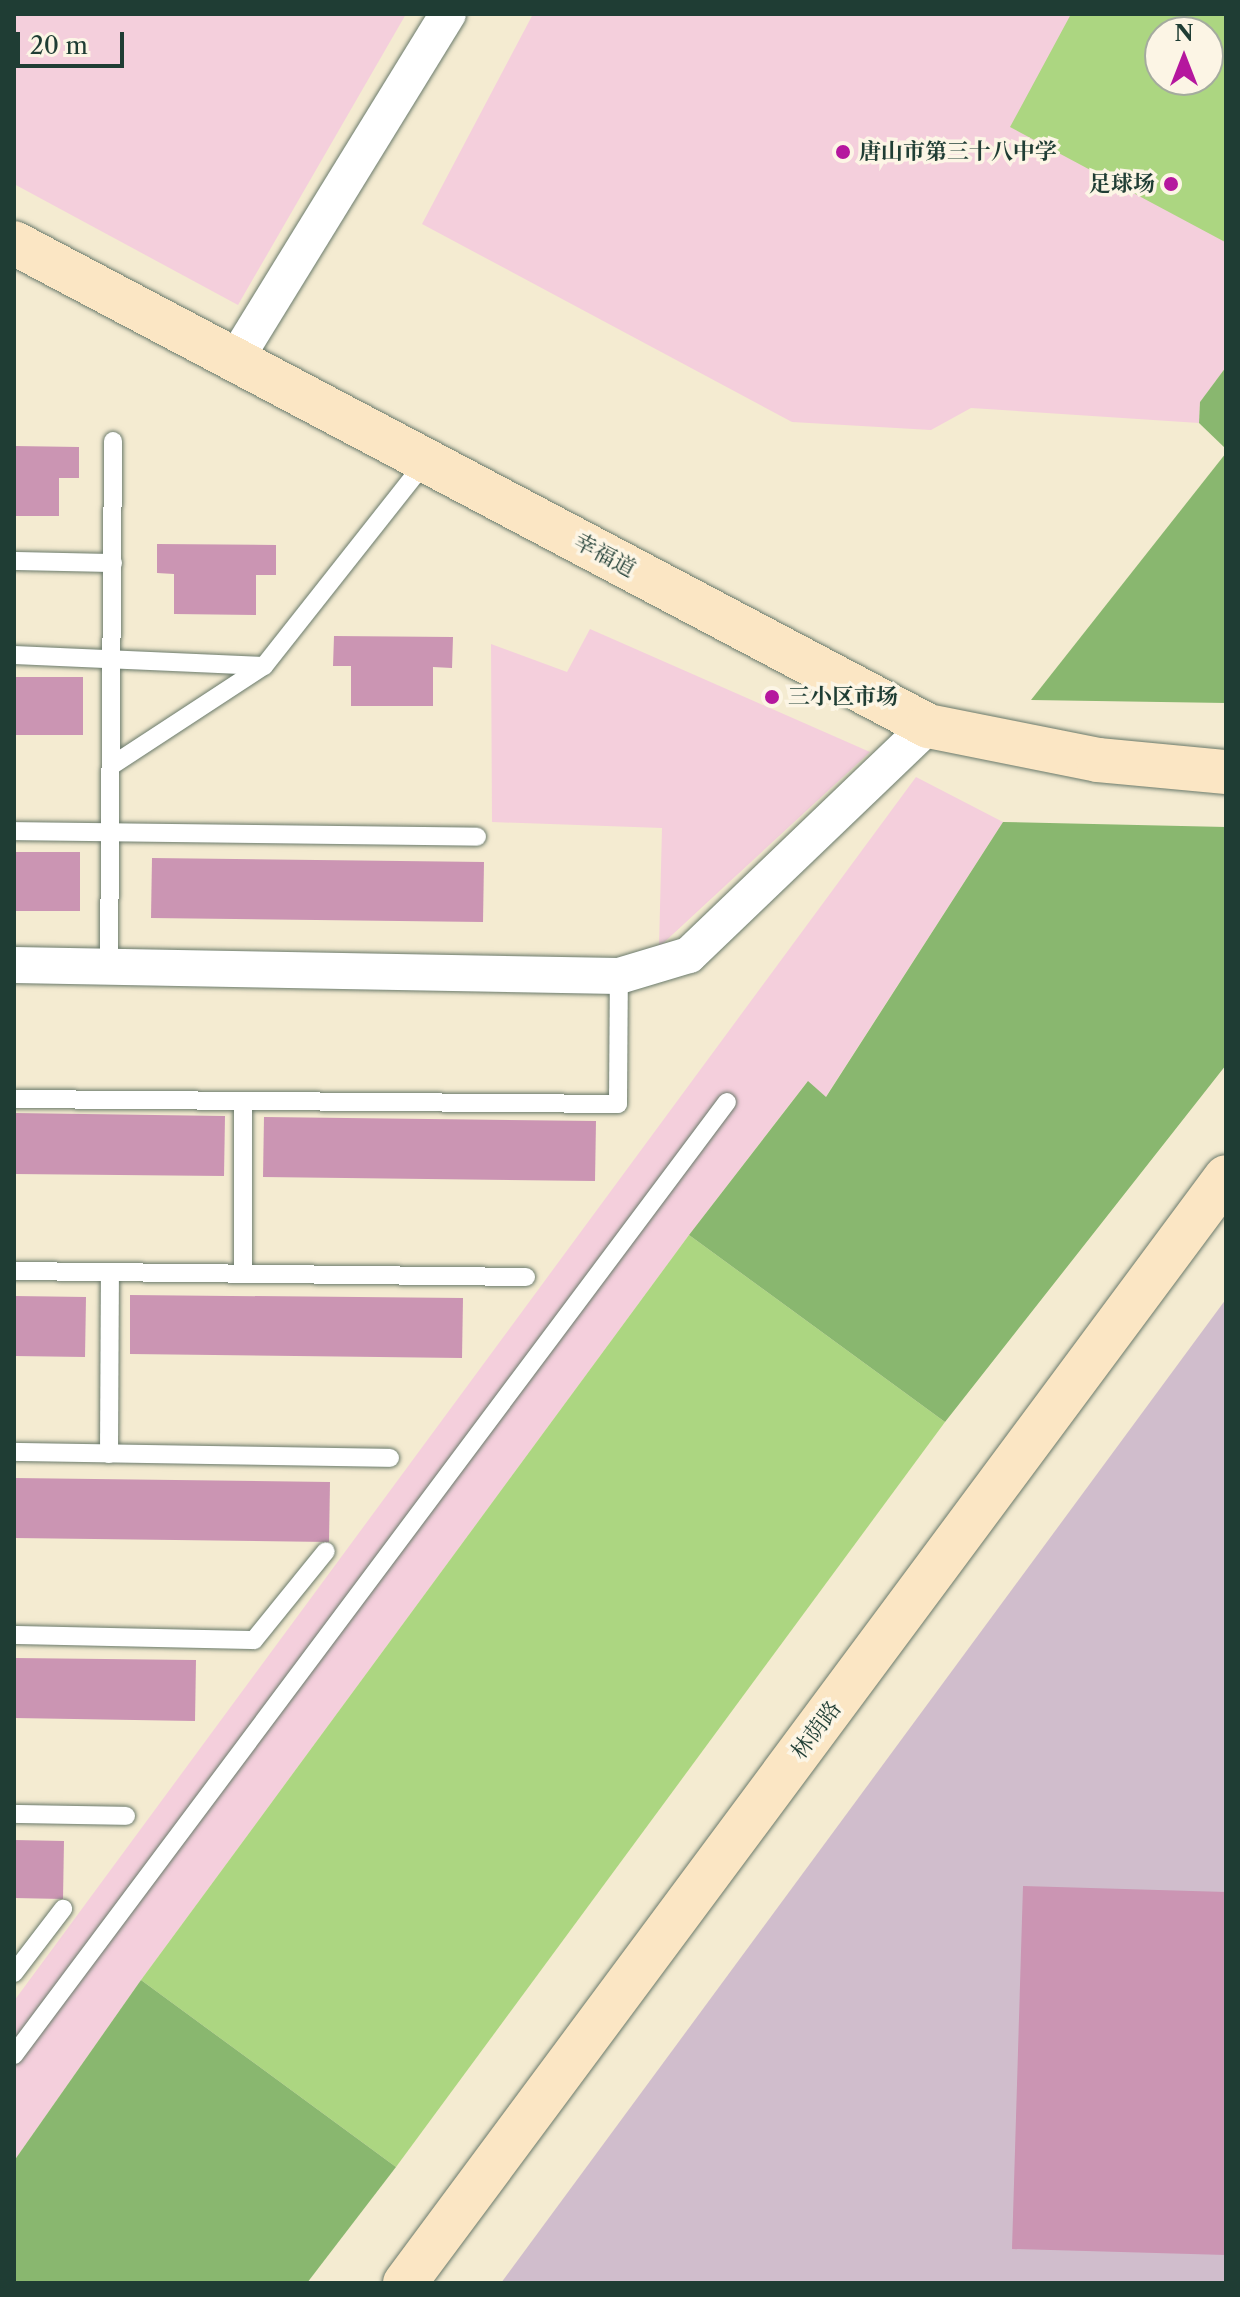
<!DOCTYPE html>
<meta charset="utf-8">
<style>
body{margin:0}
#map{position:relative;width:1240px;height:2297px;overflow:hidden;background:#f4ebd1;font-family:"Libre Caslon Text","Noto Serif SC",serif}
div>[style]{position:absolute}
.built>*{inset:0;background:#f4cfdc}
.industrial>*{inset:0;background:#d0bdcc}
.green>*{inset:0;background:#acd681}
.forest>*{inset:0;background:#89b76f}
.building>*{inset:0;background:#cb95b3}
.roads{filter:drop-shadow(0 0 2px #6a7a6b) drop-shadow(0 0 2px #6a7a6b)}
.lane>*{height:18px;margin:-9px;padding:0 9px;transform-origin:9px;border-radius:9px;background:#fff}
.street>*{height:36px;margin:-18px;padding:0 18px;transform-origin:18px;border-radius:18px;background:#fff}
.secondary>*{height:44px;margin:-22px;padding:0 22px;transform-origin:22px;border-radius:22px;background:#fbe6c4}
.dots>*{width:22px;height:22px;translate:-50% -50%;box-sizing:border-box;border:4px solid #fcf5e5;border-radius:50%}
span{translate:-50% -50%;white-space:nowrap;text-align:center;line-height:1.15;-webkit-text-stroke:7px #fcf5e5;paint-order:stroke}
.poi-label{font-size:22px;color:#1f3d34;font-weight:700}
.left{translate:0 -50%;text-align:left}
.right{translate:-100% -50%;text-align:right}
.street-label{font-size:22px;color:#1f3d34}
.frame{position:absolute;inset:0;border:16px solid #1f3d34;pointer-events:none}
.north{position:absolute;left:1144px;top:16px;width:80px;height:80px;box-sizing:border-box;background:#fcf5e5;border:2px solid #a4ab9e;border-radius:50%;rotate:0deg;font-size:22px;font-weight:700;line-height:32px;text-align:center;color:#1f3d34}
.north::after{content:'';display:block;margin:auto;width:28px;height:36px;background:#b5179e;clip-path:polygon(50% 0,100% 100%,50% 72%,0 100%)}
.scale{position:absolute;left:16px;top:32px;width:108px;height:36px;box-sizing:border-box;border:4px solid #1f3d34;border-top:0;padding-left:10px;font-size:24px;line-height:28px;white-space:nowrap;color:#1f3d34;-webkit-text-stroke:6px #fcf5e5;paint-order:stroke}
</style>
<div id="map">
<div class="built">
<i style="clip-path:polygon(14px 14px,406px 14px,238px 305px,14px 184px)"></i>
<i style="clip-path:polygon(evenodd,533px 14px,1226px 14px,1226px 367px,1200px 402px,1199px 423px,971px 408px,931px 430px,792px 422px,422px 224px,533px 14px,1160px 32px,1208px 32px,1208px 80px,1160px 80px,1160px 32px)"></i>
<i style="clip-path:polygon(590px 629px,870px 752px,659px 947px,662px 828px,492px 822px,491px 644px,567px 672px)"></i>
<i style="clip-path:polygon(916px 777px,1003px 822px,825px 1098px,807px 1082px,689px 1235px,141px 1980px,14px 2161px,14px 2001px)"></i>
</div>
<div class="industrial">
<i style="clip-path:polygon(1226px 1299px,1226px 2283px,501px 2283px)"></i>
</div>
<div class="green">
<i style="clip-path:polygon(evenodd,1071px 14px,1226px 14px,1225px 242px,1010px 127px,1071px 14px,1160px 32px,1208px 32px,1208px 80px,1160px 80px,1160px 32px)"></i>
<i style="clip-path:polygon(689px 1235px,945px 1422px,396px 2167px,141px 1980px)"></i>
</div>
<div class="forest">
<i style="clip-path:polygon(1226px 367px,1226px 449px,1199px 423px,1200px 402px)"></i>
<i style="clip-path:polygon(1226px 453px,1226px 703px,1031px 700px)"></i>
<i style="clip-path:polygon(1003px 822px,1226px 827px,1226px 1065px,945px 1422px,689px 1235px,808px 1081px,826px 1097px)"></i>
<i style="clip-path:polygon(141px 1980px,396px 2167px,307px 2283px,14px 2283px,14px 2161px)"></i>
</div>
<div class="building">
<i style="clip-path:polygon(14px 446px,79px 447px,79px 478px,59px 478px,59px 516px,14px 516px)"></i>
<i style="clip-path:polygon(157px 544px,276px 545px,276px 575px,256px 575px,256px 615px,174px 614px,174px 574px,157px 573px)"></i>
<i style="clip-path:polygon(334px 636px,453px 637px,452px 668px,433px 667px,433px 706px,351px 706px,351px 666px,333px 666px)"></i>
<i style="clip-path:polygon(14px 677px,83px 677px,83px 735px,14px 735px)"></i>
<i style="clip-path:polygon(14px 852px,80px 852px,80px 911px,14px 911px)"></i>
<i style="clip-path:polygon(152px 858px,484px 862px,483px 922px,151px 918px)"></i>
<i style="clip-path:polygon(14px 1113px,225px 1116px,224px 1176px,14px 1174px)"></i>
<i style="clip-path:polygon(264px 1117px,596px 1121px,595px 1181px,263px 1177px)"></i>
<i style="clip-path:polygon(130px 1295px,463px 1298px,462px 1358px,130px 1354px)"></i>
<i style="clip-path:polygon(14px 1296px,86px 1297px,85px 1357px,14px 1356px)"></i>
<i style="clip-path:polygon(14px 1478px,330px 1482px,329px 1542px,14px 1538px)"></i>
<i style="clip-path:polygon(14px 1658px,196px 1660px,195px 1721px,14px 1718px)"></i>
<i style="clip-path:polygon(14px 1840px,64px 1841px,63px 1899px,14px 1898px)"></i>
<i style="clip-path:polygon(1023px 1886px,1226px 1892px,1226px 2255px,1012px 2249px)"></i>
</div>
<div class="roads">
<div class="lane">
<i style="left:14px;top:561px;width:99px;rotate:1.2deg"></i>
<i style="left:14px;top:655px;width:250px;rotate:2.5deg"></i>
<i style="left:111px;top:766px;width:183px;rotate:-33.2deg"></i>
<i style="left:264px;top:666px;width:261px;rotate:-51.7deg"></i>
<i style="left:14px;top:831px;width:463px;rotate:0.7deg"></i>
<i style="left:109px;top:966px;width:525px;rotate:-89.56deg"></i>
<i style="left:14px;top:1099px;width:604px;rotate:0.47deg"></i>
<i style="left:618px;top:1104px;width:128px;rotate:-89.6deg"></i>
<i style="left:243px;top:1101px;width:173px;rotate:90deg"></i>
<i style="left:14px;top:1271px;width:512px;rotate:0.67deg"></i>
<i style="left:14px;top:1452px;width:376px;rotate:0.9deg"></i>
<i style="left:109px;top:1454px;width:182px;rotate:-89.7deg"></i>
<i style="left:14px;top:1635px;width:240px;rotate:1.2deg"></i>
<i style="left:254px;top:1640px;width:114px;rotate:-51deg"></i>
<i style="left:14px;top:1814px;width:112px;rotate:1deg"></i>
<i style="left:14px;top:1973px;width:81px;rotate:-52.6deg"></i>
<i style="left:14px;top:2055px;width:1190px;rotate:-53.2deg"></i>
</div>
<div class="street">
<i style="left:235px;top:360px;width:406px;rotate:-58.4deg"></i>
<i style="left:14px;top:965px;width:605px;rotate:1.04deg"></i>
<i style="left:619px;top:976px;width:73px;rotate:-16.7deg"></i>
<i style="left:689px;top:955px;width:331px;rotate:-43.8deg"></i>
</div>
<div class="secondary">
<i style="left:14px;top:243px;width:1034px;rotate:27.85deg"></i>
<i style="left:928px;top:726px;width:173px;rotate:11.3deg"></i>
<i style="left:1098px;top:760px;width:129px;rotate:5.4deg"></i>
<i style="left:405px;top:2283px;width:1377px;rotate:-53.41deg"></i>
</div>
</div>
<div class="dots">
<i style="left:843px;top:152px;background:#b5179e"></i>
<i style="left:1171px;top:184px;background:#b5179e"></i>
<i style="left:772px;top:697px;background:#b5179e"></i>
</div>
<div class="poi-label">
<span class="left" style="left:859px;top:152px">唐山市第三十八中学</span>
<span class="right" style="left:1155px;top:184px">足球场</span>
<span class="left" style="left:788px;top:697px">三小区市场</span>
</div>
<div class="street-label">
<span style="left:605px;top:555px;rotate:28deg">幸福道</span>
<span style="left:816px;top:1730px;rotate:-53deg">林荫路</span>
</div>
<div class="frame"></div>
<div class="north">N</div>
<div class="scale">20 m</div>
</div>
